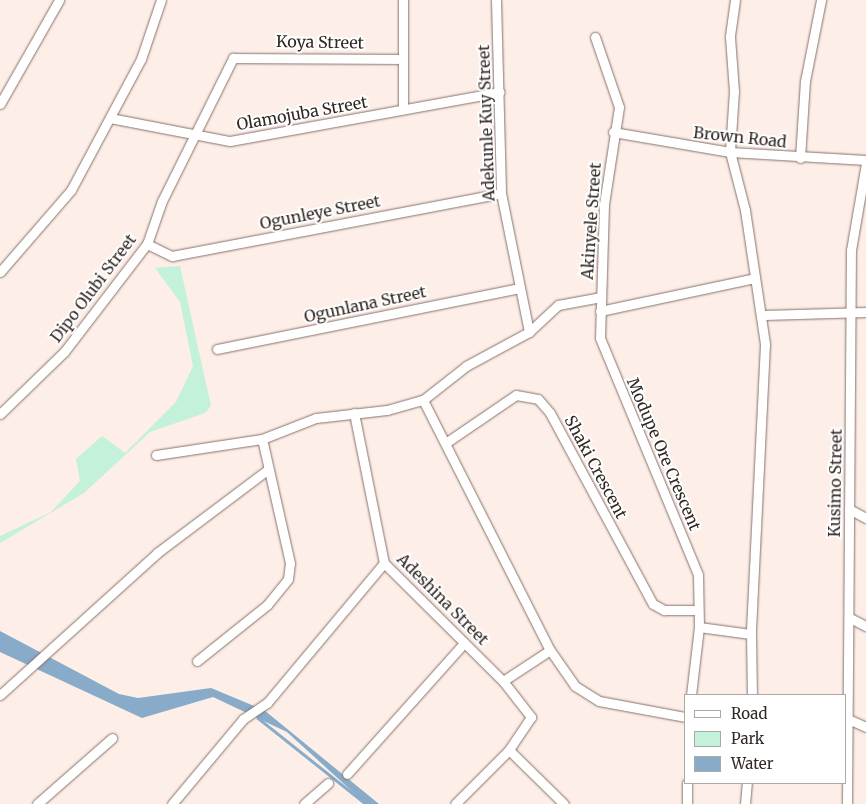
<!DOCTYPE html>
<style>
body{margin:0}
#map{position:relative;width:866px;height:804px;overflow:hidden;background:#fdeee8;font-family:Merriweather,serif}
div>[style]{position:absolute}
.green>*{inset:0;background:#c3f1d9}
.water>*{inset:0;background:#87abc9}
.stream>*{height:2.5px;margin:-1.25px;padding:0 1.25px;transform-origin:1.25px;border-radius:1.25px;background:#87abc9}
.roads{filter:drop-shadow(0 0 1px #877269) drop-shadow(0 0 1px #877269)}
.minor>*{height:9px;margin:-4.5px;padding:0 4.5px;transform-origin:4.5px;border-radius:4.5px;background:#fff}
span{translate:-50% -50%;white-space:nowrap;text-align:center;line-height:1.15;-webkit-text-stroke:4px #fff;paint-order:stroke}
.street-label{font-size:16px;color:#312824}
.legend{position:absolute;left:684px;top:694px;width:162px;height:90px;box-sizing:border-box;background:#fff;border:1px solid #ada9a7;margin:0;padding:6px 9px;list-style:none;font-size:15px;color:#312824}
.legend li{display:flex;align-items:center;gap:10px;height:25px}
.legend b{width:25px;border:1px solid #ada9a7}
</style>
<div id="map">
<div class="green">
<i style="clip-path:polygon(180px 266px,211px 406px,205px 413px,150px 432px,84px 493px,0 543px,0 536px,51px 512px,80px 481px,76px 459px,102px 436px,125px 453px,176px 402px,193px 366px,180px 302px,155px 268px)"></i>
</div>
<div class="water">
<i style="clip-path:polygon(0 631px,119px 694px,138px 698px,211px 688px,264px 710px,379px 804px,366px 804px,287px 732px,213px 697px,142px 718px,0 652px)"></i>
</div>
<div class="stream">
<i style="left:258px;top:718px;width:138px;rotate:38.5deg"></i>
</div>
<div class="roads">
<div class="minor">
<i style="left:403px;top:0;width:109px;rotate:90deg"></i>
<i style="left:496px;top:0;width:193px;rotate:88.5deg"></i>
<i style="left:501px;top:193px;width:142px;rotate:78.6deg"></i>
<i style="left:735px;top:0;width:37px;rotate:98deg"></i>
<i style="left:730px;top:37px;width:54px;rotate:85.8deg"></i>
<i style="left:734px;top:91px;width:61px;rotate:93.8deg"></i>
<i style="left:730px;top:152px;width:60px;rotate:75.5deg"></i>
<i style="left:745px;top:210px;width:135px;rotate:81.5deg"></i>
<i style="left:765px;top:344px;width:290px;rotate:92.8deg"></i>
<i style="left:751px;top:634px;width:61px;rotate:89.1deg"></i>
<i style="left:595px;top:37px;width:74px;rotate:71.1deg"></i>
<i style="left:619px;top:107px;width:98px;rotate:98.8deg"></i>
<i style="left:604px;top:204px;width:134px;rotate:91.7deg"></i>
<i style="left:600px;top:338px;width:256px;rotate:67.5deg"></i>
<i style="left:698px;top:575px;width:52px;rotate:88.9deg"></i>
<i style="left:699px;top:627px;width:68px;rotate:96.7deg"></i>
<i style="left:0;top:104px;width:120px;rotate:-60.4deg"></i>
<i style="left:110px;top:118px;width:122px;rotate:10.9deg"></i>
<i style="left:230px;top:141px;width:274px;rotate:-10.3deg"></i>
<i style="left:613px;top:132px;width:119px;rotate:9.7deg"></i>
<i style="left:730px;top:152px;width:136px;rotate:3.4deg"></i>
<i style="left:800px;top:158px;width:77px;rotate:-86.3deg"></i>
<i style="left:805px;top:81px;width:83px;rotate:-78.8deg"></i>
<i style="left:147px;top:244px;width:28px;rotate:26deg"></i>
<i style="left:172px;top:256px;width:335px;rotate:-10.8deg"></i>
<i style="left:0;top:272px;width:108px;rotate:-49.1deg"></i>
<i style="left:71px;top:190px;width:149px;rotate:-61.9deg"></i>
<i style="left:141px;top:59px;width:62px;rotate:-71.3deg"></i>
<i style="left:600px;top:311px;width:158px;rotate:-12deg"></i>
<i style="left:764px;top:315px;width:102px;rotate:-1.7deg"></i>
<i style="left:217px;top:349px;width:308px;rotate:-11.4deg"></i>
<i style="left:423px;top:400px;width:280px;rotate:63.1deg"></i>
<i style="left:550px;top:650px;width:44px;rotate:55.2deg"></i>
<i style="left:575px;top:686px;width:28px;rotate:32deg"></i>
<i style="left:599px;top:701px;width:87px;rotate:10.5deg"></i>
<i style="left:354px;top:413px;width:153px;rotate:78.7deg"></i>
<i style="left:384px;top:563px;width:168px;rotate:44.8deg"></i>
<i style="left:503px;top:681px;width:46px;rotate:52.1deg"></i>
<i style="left:531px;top:717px;width:40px;rotate:124deg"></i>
<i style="left:509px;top:750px;width:76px;rotate:135deg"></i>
<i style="left:0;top:414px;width:89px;rotate:-44.1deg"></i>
<i style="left:64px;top:352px;width:136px;rotate:-52.5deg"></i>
<i style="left:147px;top:244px;width:46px;rotate:-70.8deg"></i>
<i style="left:162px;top:201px;width:160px;rotate:-63.6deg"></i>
<i style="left:233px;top:58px;width:170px;rotate:0.3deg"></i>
<i style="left:447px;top:442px;width:83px;rotate:-34.3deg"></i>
<i style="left:516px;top:395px;width:22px;rotate:10deg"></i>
<i style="left:538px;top:399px;width:18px;rotate:49deg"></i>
<i style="left:550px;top:413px;width:217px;rotate:61.7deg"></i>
<i style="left:653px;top:604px;width:13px;rotate:29deg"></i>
<i style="left:664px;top:610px;width:34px"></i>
<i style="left:156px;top:455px;width:107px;rotate:-8.6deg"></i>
<i style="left:262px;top:439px;width:58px;rotate:-21.3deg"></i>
<i style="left:316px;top:418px;width:71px;rotate:-6.4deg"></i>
<i style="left:387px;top:410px;width:37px;rotate:-16deg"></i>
<i style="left:423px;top:400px;width:55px;rotate:-38.3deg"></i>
<i style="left:466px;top:366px;width:72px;rotate:-28.4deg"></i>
<i style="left:529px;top:332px;width:40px;rotate:-43deg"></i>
<i style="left:558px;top:305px;width:44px;rotate:-10.5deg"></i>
<i style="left:849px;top:509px;width:19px;rotate:28deg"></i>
<i style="left:850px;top:618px;width:18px;rotate:27deg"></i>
<i style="left:699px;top:627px;width:52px;rotate:7.7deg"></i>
<i style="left:197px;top:661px;width:90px;rotate:-38.7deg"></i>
<i style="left:267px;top:605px;width:33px;rotate:-51deg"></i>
<i style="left:288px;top:579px;width:16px;rotate:-83deg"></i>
<i style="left:290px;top:563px;width:127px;rotate:-102.7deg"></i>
<i style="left:503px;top:681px;width:56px;rotate:-33.4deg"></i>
<i style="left:0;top:695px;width:212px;rotate:-42.1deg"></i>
<i style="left:157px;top:553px;width:138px;rotate:-37deg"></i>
<i style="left:848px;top:719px;width:20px;rotate:24deg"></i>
<i style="left:509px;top:750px;width:77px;rotate:44.5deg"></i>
<i style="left:347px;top:774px;width:176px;rotate:-48.2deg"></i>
<i style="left:37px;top:804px;width:100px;rotate:-41.3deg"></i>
<i style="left:172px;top:804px;width:111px;rotate:-50.1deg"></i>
<i style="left:243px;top:719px;width:29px;rotate:-34deg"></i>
<i style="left:267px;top:703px;width:182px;rotate:-50.1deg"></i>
<i style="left:304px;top:804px;width:32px;rotate:-41deg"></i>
<i style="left:687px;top:804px;width:21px;rotate:-90deg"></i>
<i style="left:745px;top:804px;width:21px;rotate:-85deg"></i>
<i style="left:847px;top:804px;width:554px;rotate:-89.59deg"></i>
<i style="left:851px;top:250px;width:88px;rotate:-80.2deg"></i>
</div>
</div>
<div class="street-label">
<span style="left:320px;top:42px;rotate:1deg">Koya Street</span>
<span style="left:302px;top:113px;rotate:-10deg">Olamojuba Street</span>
<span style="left:486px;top:123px;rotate:-92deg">Adekunle Kuy Street</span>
<span style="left:740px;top:137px;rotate:6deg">Brown Road</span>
<span style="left:320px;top:212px;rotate:-11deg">Ogunleye Street</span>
<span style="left:591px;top:221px;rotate:-86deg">Akinyele Street</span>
<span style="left:93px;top:288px;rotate:-53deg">Dipo Olubi Street</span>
<span style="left:365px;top:304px;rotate:-12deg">Ogunlana Street</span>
<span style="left:664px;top:454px;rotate:67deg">Modupe Ore Crescent</span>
<span style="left:596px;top:467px;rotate:62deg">Shaki Crescent</span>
<span style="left:835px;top:483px;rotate:-89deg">Kusimo Street</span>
<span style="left:443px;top:599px;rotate:45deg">Adeshina Street</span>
</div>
<ul class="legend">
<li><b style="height:6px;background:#fff"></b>Road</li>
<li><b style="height:14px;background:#c3f1d9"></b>Park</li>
<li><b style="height:14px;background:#87abc9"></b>Water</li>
</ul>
</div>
